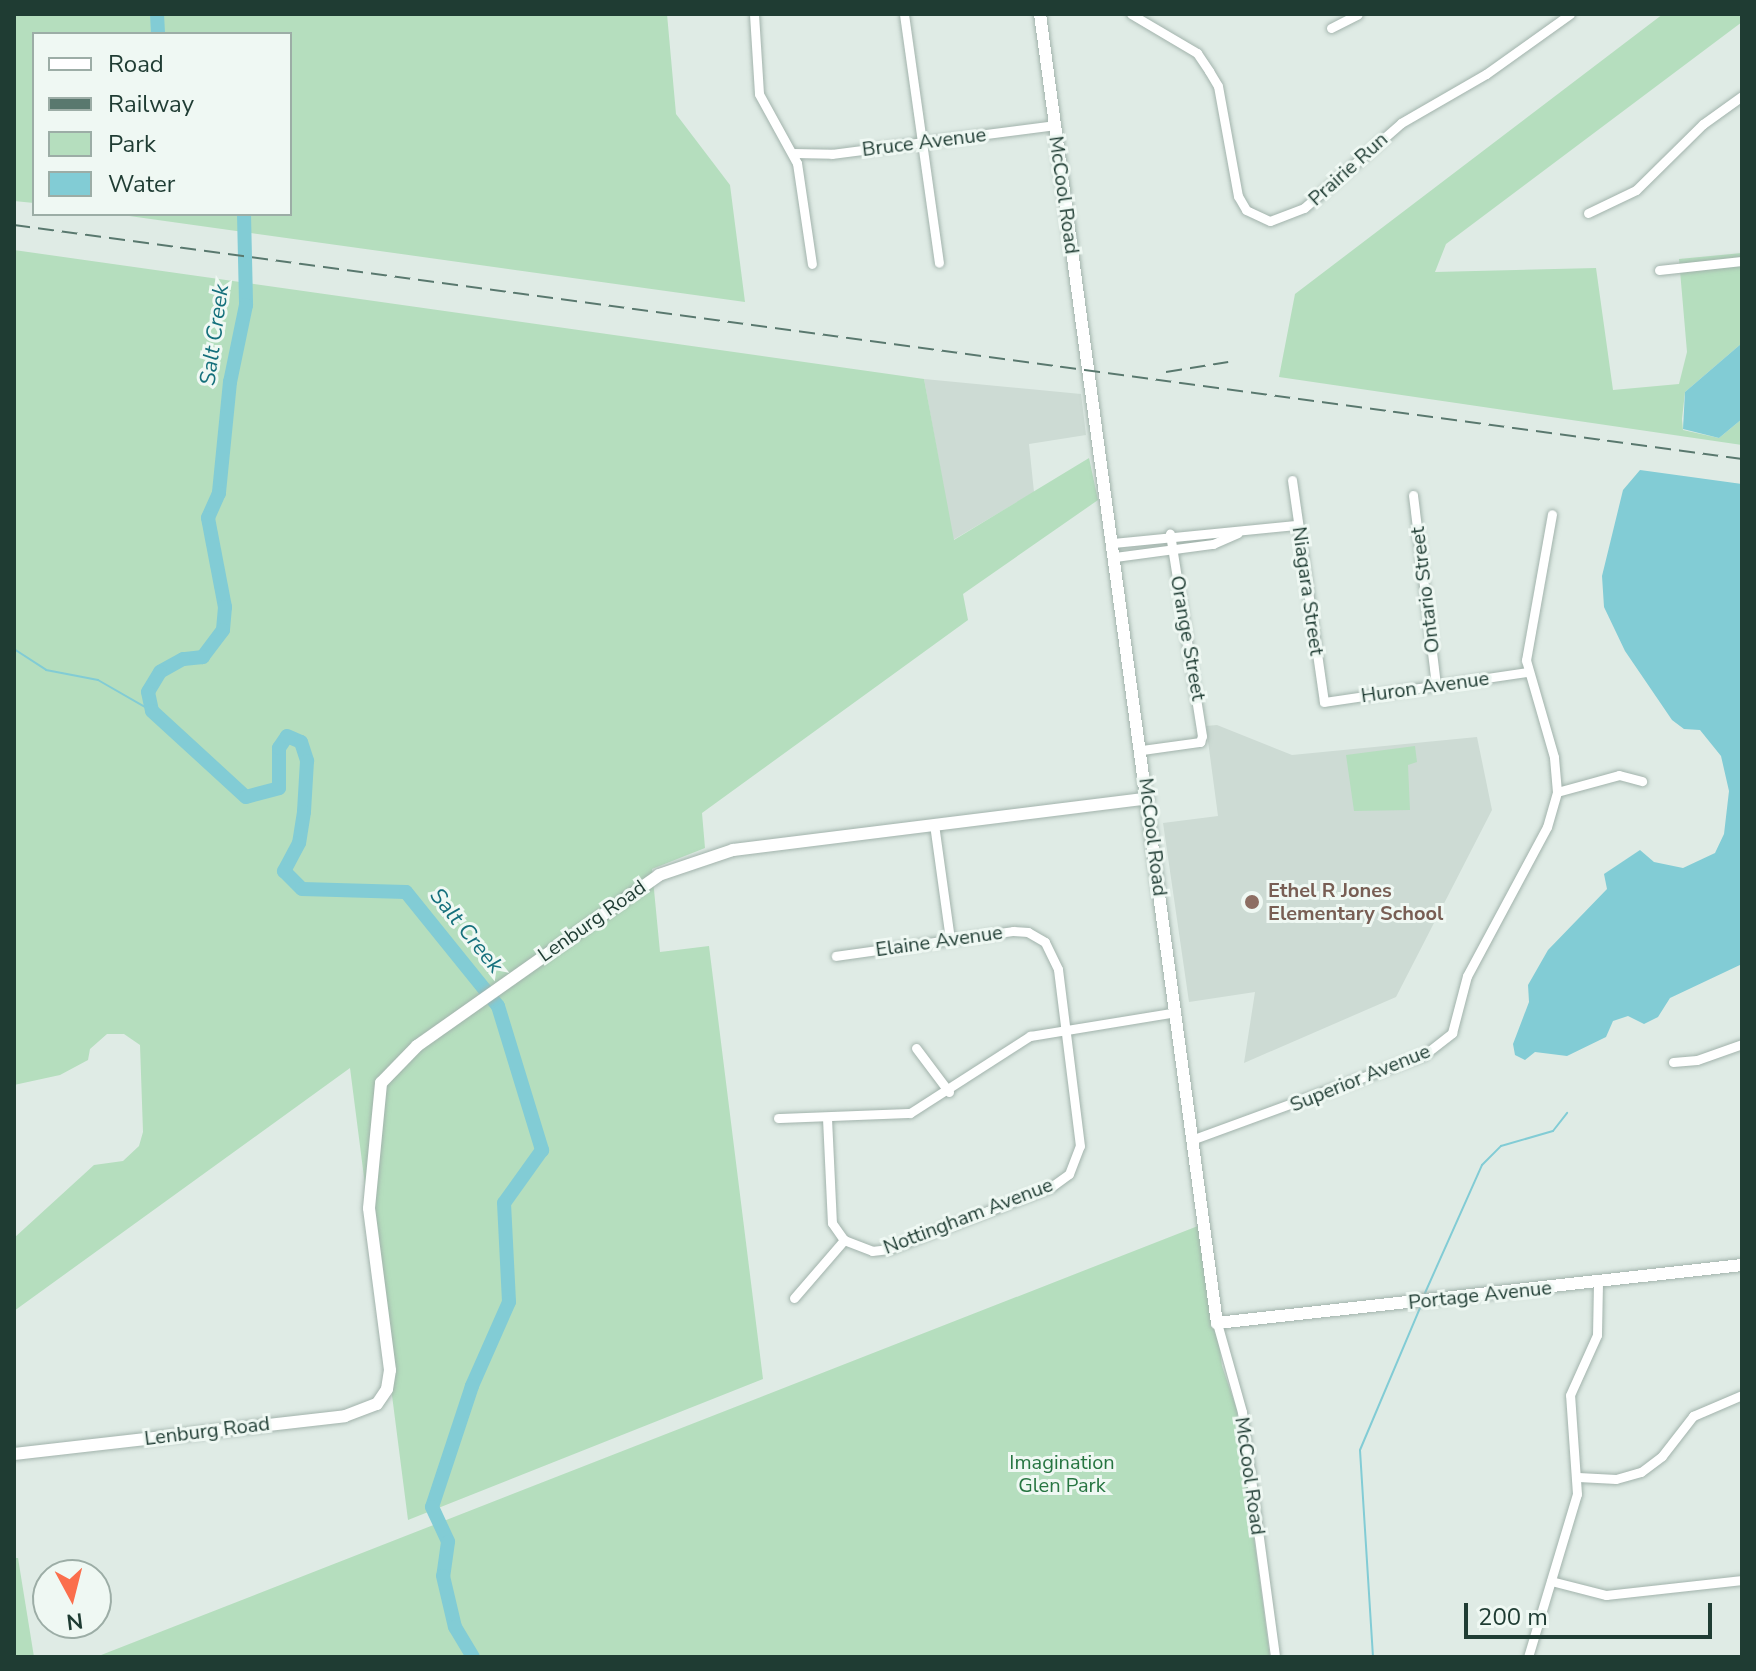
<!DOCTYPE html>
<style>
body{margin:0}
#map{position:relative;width:1756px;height:1671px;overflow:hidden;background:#dfebe5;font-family:"Nunito Sans",sans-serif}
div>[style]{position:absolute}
.built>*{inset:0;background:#cddbd4}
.green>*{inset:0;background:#b5debe}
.water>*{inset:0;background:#82ccd5}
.stream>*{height:2px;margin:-1px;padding:0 1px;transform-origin:1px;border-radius:1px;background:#82ccd5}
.river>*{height:14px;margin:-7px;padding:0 7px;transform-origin:7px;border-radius:7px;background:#82ccd5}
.roads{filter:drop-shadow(0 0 2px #a2b3ac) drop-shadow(0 0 2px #a2b3ac)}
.street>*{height:9px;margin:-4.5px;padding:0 4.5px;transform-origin:4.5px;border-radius:4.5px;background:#fff}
.secondary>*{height:12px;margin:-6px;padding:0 6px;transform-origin:6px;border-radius:6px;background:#fff}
.rail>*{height:2px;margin-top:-1px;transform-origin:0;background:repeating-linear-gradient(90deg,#59786e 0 16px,transparent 0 24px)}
.dots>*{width:22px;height:22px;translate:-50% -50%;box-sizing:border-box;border:4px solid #eff8f3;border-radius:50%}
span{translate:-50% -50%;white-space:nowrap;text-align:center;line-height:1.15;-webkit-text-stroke:6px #eff8f3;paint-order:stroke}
.street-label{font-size:20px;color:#1f3c33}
.education-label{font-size:20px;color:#785e54;font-weight:700}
.left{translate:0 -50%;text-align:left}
.park-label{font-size:20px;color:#267541}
.water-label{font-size:22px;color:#15707c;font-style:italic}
.frame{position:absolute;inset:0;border:16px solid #1f3c33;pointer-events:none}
.legend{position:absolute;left:32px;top:32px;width:260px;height:184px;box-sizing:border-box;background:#eff8f3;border:2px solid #9cada6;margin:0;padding:10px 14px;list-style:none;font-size:24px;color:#1f3c33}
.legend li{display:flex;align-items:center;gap:16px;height:40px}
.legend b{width:40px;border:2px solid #9cada6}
.north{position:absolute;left:32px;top:1559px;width:80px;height:80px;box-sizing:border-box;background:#eff8f3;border:2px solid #9cada6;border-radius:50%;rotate:173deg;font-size:22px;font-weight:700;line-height:32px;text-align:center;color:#1f3c33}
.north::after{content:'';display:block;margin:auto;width:28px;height:36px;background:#fb6e4c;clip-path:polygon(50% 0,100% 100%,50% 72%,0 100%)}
.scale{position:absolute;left:1464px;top:1603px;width:248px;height:36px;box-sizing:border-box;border:4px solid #1f3c33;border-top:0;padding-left:10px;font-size:24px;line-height:28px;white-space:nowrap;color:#1f3c33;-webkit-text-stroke:6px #eff8f3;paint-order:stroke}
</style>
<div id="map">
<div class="built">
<i style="clip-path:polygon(924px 379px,1081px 394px,1086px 435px,1029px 444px,1034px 492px,953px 540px)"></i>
<i style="clip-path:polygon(1217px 725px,1292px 755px,1477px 737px,1492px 810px,1396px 997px,1244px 1063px,1255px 992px,1189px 1002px,1163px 823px,1218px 816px,1206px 726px)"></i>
</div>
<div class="green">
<i style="clip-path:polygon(14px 14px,667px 14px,676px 114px,730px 185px,745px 302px,115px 214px,290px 214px,290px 34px,34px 34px,34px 203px,14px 201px)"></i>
<i style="clip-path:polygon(1663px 14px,1742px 14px,1742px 22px,1446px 244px,1435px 272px,1596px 268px,1613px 390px,1679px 384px,1687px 352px,1679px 259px,1742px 253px,1742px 343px,1685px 392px,1682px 419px,1683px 430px,1719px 438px,1742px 419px,1742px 445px,1279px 377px,1295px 294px)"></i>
<i style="clip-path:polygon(14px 250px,924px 379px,954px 540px,1089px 458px,1098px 500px,963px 594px,968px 620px,702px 813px,705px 848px,652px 869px,660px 952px,709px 946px,763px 1379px,408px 1520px,350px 1068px,14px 1311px,14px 1238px,94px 1165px,123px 1161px,139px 1146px,143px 1132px,140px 1045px,124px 1034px,107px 1034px,90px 1049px,88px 1060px,60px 1075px,14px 1085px)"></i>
<i style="clip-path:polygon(1415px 746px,1417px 762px,1408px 765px,1410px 810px,1354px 811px,1346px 755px)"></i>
<i style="clip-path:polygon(1203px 1224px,1222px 1366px,1237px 1410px,1270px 1657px,96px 1657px)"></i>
<i style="clip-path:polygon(14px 1558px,18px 1558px,34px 1657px,14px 1657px)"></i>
</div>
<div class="water">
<i style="clip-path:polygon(1742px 343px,1742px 419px,1719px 438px,1683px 429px,1685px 392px)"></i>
<i style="clip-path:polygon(1640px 470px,1742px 484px,1742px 964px,1670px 998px,1658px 1017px,1644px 1024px,1628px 1016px,1613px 1021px,1606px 1037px,1567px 1056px,1535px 1052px,1525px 1060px,1515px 1055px,1513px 1044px,1529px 1002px,1528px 985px,1548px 950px,1607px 889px,1604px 874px,1640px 850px,1654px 862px,1683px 868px,1715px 853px,1724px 834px,1729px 791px,1721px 756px,1700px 730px,1684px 729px,1672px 720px,1625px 651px,1604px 607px,1602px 576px,1623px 490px)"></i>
</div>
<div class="stream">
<i style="left:14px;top:649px;width:38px;rotate:33deg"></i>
<i style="left:46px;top:670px;width:53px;rotate:10.9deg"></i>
<i style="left:98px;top:680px;width:62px;rotate:29.9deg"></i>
<i style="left:1425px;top:1293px;width:140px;rotate:-66deg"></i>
<i style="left:1482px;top:1165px;width:27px;rotate:-45deg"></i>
<i style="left:1501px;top:1146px;width:54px;rotate:-16.1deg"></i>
<i style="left:1553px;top:1131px;width:23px;rotate:-52deg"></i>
<i style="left:1373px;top:1657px;width:207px;rotate:-93.6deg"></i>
<i style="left:1360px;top:1450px;width:154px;rotate:-67.1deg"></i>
</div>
<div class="river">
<i style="left:157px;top:14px;width:20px;rotate:87deg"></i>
<i style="left:244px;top:214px;width:91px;rotate:88.7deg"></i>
<i style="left:246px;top:305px;width:79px;rotate:101.7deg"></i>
<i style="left:230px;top:382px;width:112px;rotate:95.7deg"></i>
<i style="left:219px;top:493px;width:27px;rotate:114deg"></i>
<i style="left:208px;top:518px;width:91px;rotate:79.2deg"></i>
<i style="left:225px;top:607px;width:23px;rotate:95deg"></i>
<i style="left:223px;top:630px;width:34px;rotate:127deg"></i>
<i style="left:203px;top:657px;width:20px;rotate:174deg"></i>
<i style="left:183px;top:659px;width:26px;rotate:151deg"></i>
<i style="left:160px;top:672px;width:23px;rotate:121deg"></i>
<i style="left:148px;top:692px;width:19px;rotate:78deg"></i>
<i style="left:152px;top:711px;width:127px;rotate:42.5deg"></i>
<i style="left:246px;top:797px;width:34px;rotate:-15deg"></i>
<i style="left:279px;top:788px;width:40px;rotate:-90deg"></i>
<i style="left:279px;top:748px;width:14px;rotate:-56deg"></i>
<i style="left:287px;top:736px;width:15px;rotate:23deg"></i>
<i style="left:301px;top:742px;width:20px;rotate:72deg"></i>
<i style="left:307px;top:761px;width:51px;rotate:93.4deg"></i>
<i style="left:304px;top:812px;width:31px;rotate:99deg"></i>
<i style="left:299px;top:843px;width:32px;rotate:118deg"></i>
<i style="left:284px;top:871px;width:25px;rotate:45deg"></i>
<i style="left:302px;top:889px;width:104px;rotate:1.7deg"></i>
<i style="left:406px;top:892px;width:146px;rotate:51.1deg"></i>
<i style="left:498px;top:1006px;width:151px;rotate:73deg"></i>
<i style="left:542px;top:1150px;width:65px;rotate:125.6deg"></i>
<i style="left:504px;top:1203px;width:99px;rotate:87.1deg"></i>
<i style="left:509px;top:1302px;width:92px;rotate:113.8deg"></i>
<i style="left:472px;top:1386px;width:127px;rotate:108.3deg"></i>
<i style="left:432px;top:1507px;width:38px;rotate:65deg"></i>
<i style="left:448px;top:1542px;width:34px;rotate:98deg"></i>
<i style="left:443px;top:1576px;width:52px;rotate:76.8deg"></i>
<i style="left:455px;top:1627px;width:35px;rotate:59deg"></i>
</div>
<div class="roads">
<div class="street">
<i style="left:754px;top:14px;width:80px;rotate:86.4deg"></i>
<i style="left:759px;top:94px;width:79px;rotate:61.2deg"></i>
<i style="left:797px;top:163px;width:102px;rotate:81.6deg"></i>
<i style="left:904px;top:14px;width:251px;rotate:82deg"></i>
<i style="left:1131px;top:14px;width:77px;rotate:30.6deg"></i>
<i style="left:1197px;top:53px;width:22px;rotate:56deg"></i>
<i style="left:1209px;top:71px;width:17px;rotate:59deg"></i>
<i style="left:1218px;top:86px;width:112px;rotate:79.7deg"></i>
<i style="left:1238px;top:196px;width:16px;rotate:60deg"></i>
<i style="left:1246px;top:210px;width:26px;rotate:25deg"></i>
<i style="left:1270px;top:221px;width:36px;rotate:-21deg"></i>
<i style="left:1304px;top:208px;width:129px;rotate:-41.2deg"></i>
<i style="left:1401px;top:123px;width:98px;rotate:-30deg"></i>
<i style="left:1486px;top:74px;width:103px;rotate:-35.5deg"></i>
<i style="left:1331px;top:28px;width:30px;rotate:-27deg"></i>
<i style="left:793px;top:153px;width:39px;rotate:1deg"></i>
<i style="left:832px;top:154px;width:225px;rotate:-7.4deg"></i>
<i style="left:1588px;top:213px;width:53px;rotate:-25.6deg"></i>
<i style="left:1636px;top:190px;width:94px;rotate:-44.6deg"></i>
<i style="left:1703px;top:124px;width:48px;rotate:-35.7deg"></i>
<i style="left:1659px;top:270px;width:83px;rotate:-6.2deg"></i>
<i style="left:1292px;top:480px;width:224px;rotate:81.8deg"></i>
<i style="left:1324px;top:702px;width:205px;rotate:-8.4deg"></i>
<i style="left:1413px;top:495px;width:192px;rotate:83.1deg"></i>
<i style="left:1113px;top:543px;width:186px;rotate:-5.6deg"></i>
<i style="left:1115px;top:557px;width:99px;rotate:-7.6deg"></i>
<i style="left:1213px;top:544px;width:27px;rotate:-24deg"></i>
<i style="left:1142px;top:750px;width:59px;rotate:-7.9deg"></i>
<i style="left:1200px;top:742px;width:6px;rotate:-72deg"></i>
<i style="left:1202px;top:736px;width:205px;rotate:-99deg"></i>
<i style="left:1557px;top:792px;width:64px;rotate:-15.3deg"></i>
<i style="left:1619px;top:775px;width:24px;rotate:15deg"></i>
<i style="left:934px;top:824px;width:117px;rotate:82.1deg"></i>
<i style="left:916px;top:1048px;width:55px;rotate:53.1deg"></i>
<i style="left:1673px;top:1062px;width:24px;rotate:-5deg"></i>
<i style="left:1697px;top:1060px;width:48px;rotate:-19.6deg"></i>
<i style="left:778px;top:1118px;width:132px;rotate:-2.2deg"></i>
<i style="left:910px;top:1113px;width:143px;rotate:-32.7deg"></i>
<i style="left:1030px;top:1036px;width:148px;rotate:-9.3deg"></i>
<i style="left:827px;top:1118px;width:105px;rotate:87.3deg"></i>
<i style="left:832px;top:1223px;width:21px;rotate:55deg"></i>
<i style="left:844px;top:1240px;width:30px;rotate:21deg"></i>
<i style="left:872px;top:1251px;width:17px;rotate:-7deg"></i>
<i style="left:889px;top:1249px;width:173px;rotate:-20.9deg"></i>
<i style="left:1051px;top:1187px;width:22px;rotate:-36deg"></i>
<i style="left:1069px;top:1174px;width:30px;rotate:-69deg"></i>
<i style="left:1080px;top:1146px;width:178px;rotate:-97.1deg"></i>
<i style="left:1058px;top:969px;width:30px;rotate:-116deg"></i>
<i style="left:1045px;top:942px;width:20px;rotate:-150deg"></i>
<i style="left:1028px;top:932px;width:15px;rotate:-176deg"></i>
<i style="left:1013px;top:931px;width:179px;rotate:172deg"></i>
<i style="left:1194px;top:1139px;width:245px;rotate:-20.1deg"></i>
<i style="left:1424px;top:1055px;width:36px;rotate:-38deg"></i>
<i style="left:1452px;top:1033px;width:59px;rotate:-75.3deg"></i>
<i style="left:1467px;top:976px;width:169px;rotate:-61.8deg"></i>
<i style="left:1547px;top:827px;width:36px;rotate:-74deg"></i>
<i style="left:1557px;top:792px;width:35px;rotate:-95deg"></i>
<i style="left:1554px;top:757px;width:101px;rotate:-106.1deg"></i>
<i style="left:1526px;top:660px;width:148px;rotate:-79.9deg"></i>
<i style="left:794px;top:1298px;width:77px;rotate:-49.2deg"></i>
<i style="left:1217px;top:1323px;width:92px;rotate:74.3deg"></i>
<i style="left:1242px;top:1412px;width:247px;rotate:82.3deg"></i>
<i style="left:1578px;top:1477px;width:38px;rotate:3deg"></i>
<i style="left:1616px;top:1479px;width:26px;rotate:-16deg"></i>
<i style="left:1641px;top:1472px;width:26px;rotate:-37deg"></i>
<i style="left:1662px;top:1456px;width:51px;rotate:-52.2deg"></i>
<i style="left:1693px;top:1416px;width:53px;rotate:-23.2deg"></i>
<i style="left:1551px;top:1581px;width:57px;rotate:14.3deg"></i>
<i style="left:1606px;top:1595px;width:137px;rotate:-6.3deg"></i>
<i style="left:1528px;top:1657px;width:170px;rotate:-73.3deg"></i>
<i style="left:1577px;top:1494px;width:99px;rotate:-94deg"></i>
<i style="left:1570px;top:1395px;width:66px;rotate:-65.8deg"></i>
<i style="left:1597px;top:1335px;width:53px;rotate:-88.9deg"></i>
</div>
<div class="secondary">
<i style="left:1040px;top:14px;width:1321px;rotate:82.3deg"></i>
<i style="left:1217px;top:1323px;width:528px;rotate:-6.3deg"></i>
<i style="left:14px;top:1454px;width:333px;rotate:-6.5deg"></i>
<i style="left:345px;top:1416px;width:34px;rotate:-21deg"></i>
<i style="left:377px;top:1404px;width:18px;rotate:-56deg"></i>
<i style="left:387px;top:1389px;width:19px;rotate:-81deg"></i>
<i style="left:390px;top:1370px;width:163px;rotate:-97.4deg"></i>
<i style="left:369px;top:1208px;width:126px;rotate:-84.5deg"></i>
<i style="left:381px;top:1083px;width:52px;rotate:-45.8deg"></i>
<i style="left:417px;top:1046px;width:296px;rotate:-35.2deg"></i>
<i style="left:659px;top:875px;width:78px;rotate:-18.7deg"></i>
<i style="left:733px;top:850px;width:418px;rotate:-7.1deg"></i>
</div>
</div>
<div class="rail">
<i style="left:14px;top:225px;width:1744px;rotate:7.71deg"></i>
<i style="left:1166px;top:372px;width:63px;rotate:-9.2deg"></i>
</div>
<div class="dots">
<i style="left:1252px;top:902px;background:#8d6e63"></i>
</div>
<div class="street-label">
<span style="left:924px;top:142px;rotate:-7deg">Bruce Avenue</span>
<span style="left:1348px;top:169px;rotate:-42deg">Prairie Run</span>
<span style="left:1064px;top:195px;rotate:82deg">McCool Road</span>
<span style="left:1425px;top:590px;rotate:-97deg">Ontario Street</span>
<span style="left:1308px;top:591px;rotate:82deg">Niagara Street</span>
<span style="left:1188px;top:638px;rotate:80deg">Orange Street</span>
<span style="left:1425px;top:687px;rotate:-8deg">Huron Avenue</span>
<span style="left:1153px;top:837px;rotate:83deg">McCool Road</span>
<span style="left:592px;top:921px;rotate:-35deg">Lenburg Road</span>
<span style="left:939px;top:941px;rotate:-8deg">Elaine Avenue</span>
<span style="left:1360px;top:1078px;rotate:-22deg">Superior Avenue</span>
<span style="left:968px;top:1216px;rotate:-21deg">Nottingham Avenue</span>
<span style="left:1480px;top:1295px;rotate:-6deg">Portage Avenue</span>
<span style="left:207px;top:1431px;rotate:-7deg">Lenburg Road</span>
<span style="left:1250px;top:1476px;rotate:82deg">McCool Road</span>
</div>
<div class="education-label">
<span class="left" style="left:1268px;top:902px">Ethel R Jones<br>Elementary School</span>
</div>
<div class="park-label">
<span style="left:1062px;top:1474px">Imagination<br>Glen Park</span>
</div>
<div class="water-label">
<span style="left:215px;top:335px;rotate:-82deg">Salt Creek</span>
<span style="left:466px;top:931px;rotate:51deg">Salt Creek</span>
</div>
<div class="frame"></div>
<ul class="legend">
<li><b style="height:10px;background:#fff"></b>Road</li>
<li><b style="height:10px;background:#59786e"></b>Railway</li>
<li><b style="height:22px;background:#b5debe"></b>Park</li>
<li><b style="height:22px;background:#82ccd5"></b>Water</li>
</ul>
<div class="north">N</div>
<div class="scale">200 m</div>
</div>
